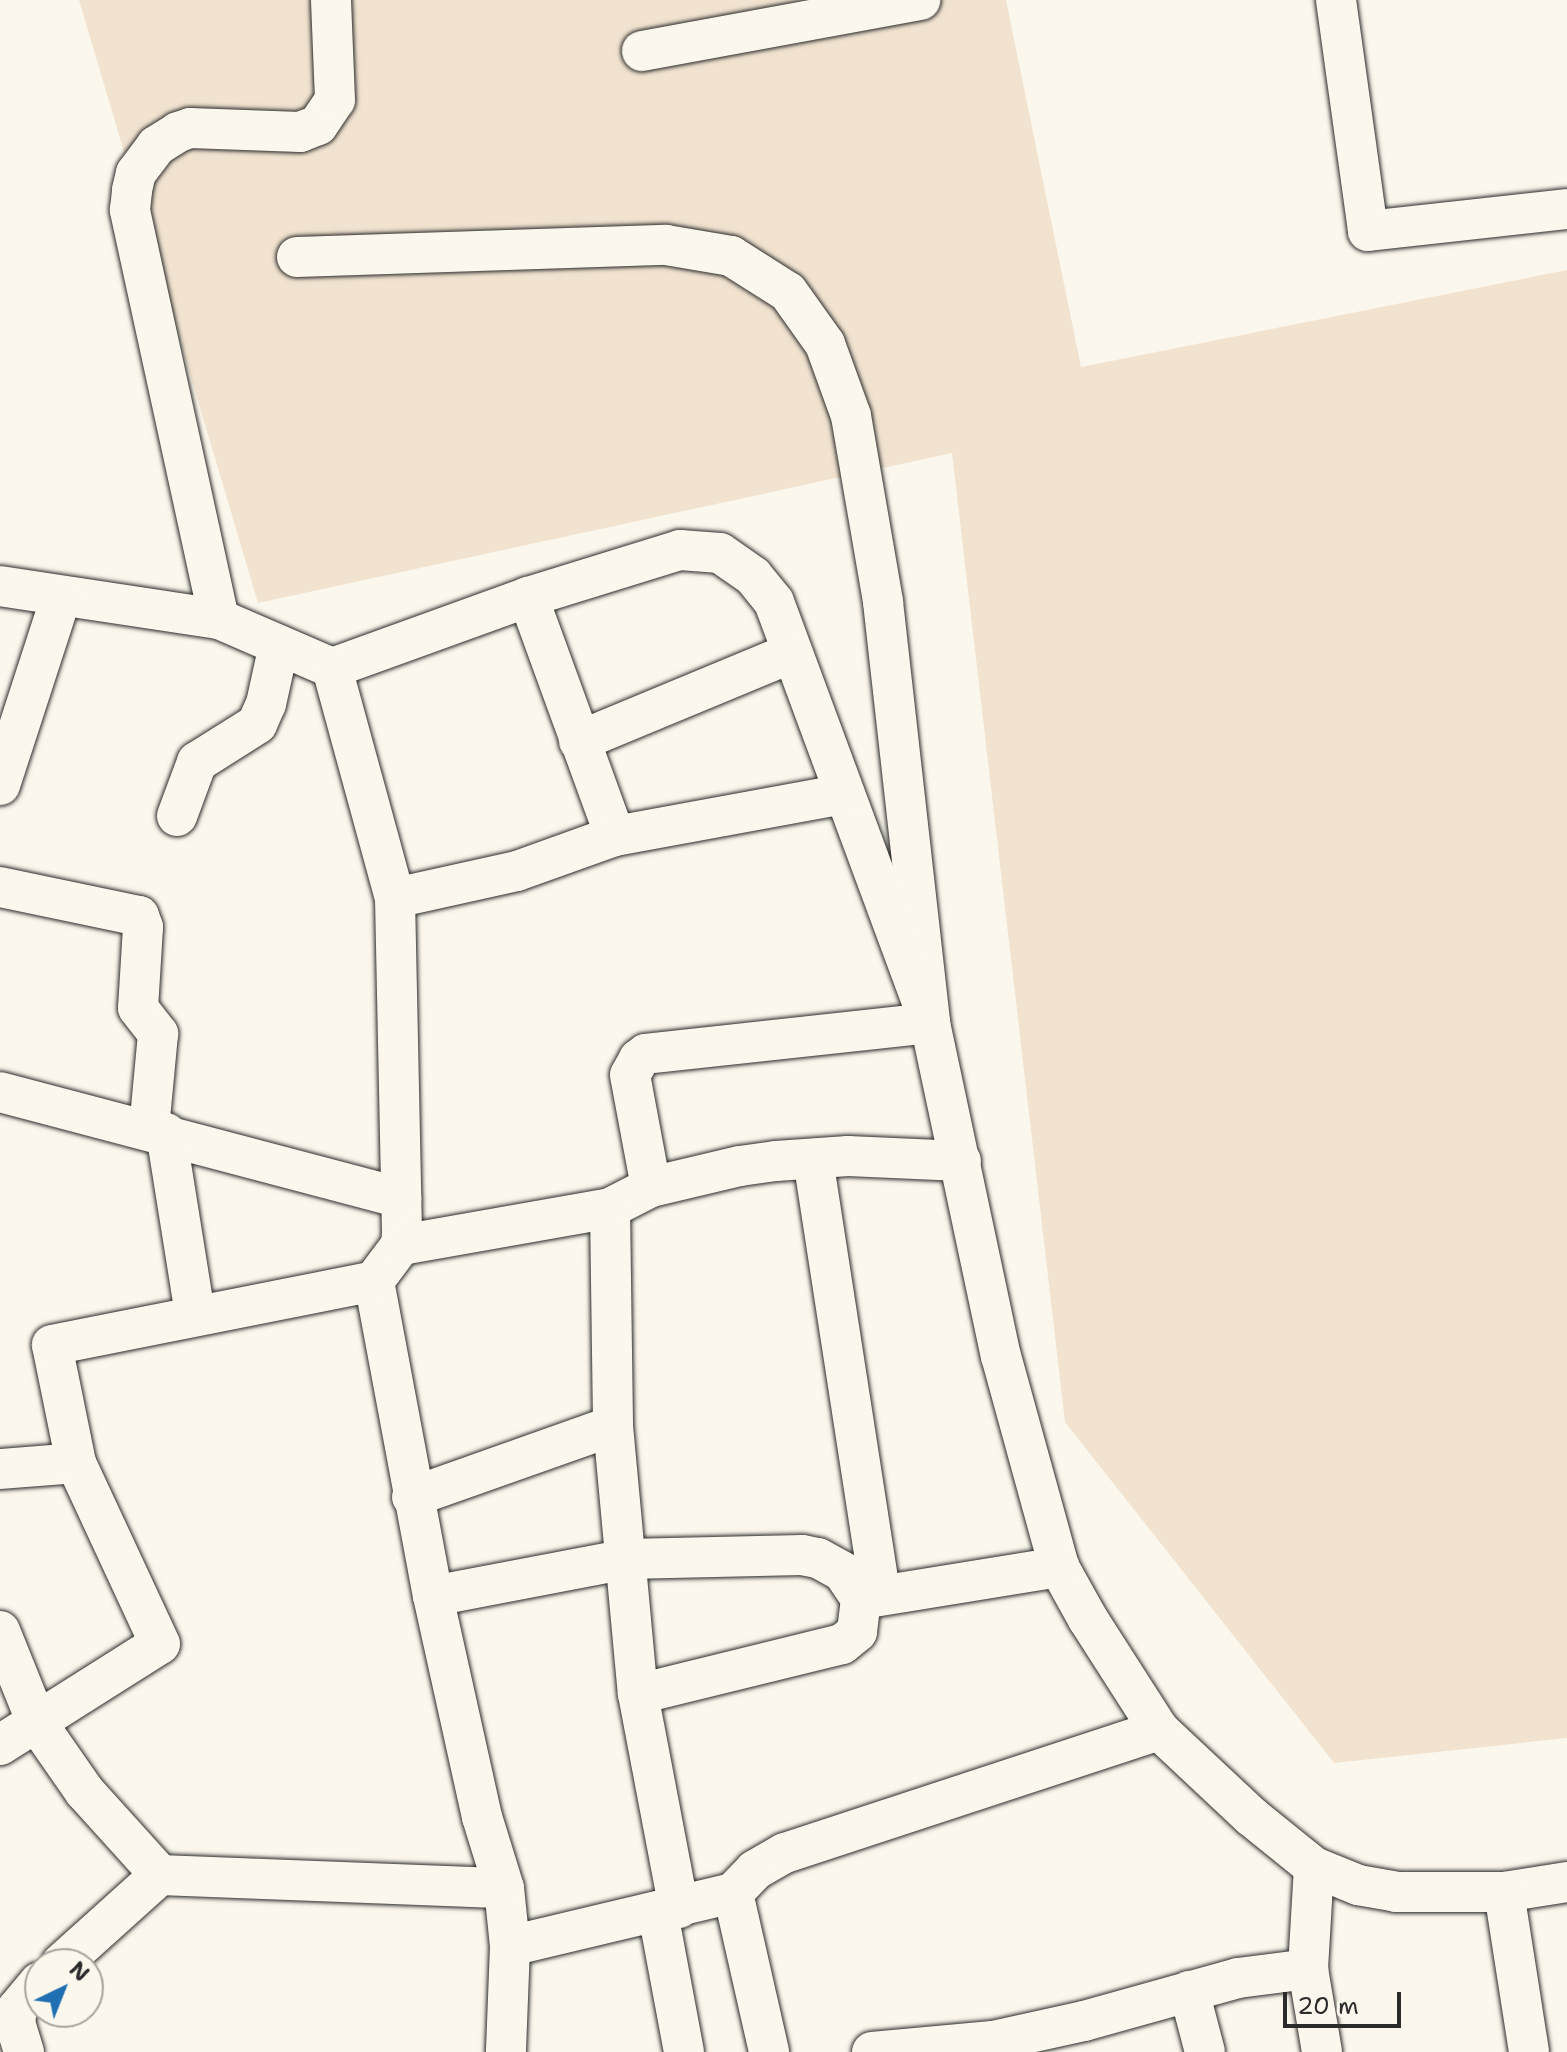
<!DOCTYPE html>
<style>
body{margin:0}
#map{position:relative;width:1567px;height:2052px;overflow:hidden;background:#fbf7ec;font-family:"Shantell Sans",sans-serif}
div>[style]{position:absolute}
.built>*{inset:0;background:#f2e3d0}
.roads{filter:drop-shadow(0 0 2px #2b2b2b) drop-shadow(0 0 2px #2b2b2b)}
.minor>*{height:40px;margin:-20px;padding:0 20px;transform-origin:20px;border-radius:20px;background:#fbf7ec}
span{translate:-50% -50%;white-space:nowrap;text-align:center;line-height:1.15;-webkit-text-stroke:8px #fbf7ec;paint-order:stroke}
.north{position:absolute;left:24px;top:1948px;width:80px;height:80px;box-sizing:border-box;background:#fbf7ec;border:2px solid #a8a59f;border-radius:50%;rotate:43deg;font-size:22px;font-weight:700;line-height:32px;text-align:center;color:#2b2b2b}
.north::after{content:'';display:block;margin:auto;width:28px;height:36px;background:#1f6fb2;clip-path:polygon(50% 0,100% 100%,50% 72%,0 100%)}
.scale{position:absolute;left:1283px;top:1992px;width:118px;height:36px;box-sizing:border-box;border:4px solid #2b2b2b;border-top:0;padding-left:10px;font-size:24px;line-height:28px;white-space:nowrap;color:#2b2b2b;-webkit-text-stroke:6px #fbf7ec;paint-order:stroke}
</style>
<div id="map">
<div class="built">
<i style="clip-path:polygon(79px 0,1006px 0,1081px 367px,1567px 270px,1567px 1738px,1334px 1763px,1065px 1422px,952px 453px,258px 603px)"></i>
</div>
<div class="roads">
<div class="minor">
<i style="left:1336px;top:0;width:233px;rotate:82.1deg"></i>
<i style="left:1368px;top:231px;width:200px;rotate:-6.3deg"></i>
<i style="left:642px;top:51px;width:283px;rotate:-10.4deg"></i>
<i style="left:297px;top:257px;width:369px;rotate:-1.9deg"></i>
<i style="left:666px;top:245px;width:66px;rotate:9.6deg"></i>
<i style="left:731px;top:256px;width:67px;rotate:32.3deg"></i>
<i style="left:788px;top:292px;width:64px;rotate:54.6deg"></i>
<i style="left:825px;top:344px;width:77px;rotate:70.1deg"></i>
<i style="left:851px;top:416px;width:189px;rotate:80.2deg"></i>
<i style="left:883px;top:602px;width:424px;rotate:83.6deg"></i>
<i style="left:930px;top:1023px;width:340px;rotate:78deg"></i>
<i style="left:1001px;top:1356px;width:219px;rotate:74.6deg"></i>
<i style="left:1059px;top:1567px;width:60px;rotate:60.9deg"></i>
<i style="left:1088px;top:1619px;width:132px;rotate:57.4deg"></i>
<i style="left:1159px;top:1730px;width:127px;rotate:43.1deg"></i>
<i style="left:1252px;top:1817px;width:80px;rotate:38.9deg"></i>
<i style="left:1314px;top:1867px;width:48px;rotate:22.2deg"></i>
<i style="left:1358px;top:1885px;width:39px;rotate:10deg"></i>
<i style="left:1396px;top:1892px;width:108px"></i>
<i style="left:1504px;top:1892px;width:64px;rotate:-9deg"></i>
<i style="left:0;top:586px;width:221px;rotate:8.6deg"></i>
<i style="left:219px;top:619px;width:123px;rotate:23.4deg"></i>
<i style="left:332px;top:668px;width:208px;rotate:-19.9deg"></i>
<i style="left:528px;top:597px;width:159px;rotate:-17.2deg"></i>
<i style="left:680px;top:550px;width:40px;rotate:4.3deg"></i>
<i style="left:720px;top:553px;width:40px;rotate:34.9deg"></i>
<i style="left:753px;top:576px;width:33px;rotate:51deg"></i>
<i style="left:774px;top:602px;width:449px;rotate:69.7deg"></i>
<i style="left:930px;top:1023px;width:286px;rotate:173.8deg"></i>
<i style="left:646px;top:1054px;width:9px;rotate:144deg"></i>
<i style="left:639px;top:1059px;width:18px;rotate:119deg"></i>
<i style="left:630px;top:1075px;width:114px;rotate:79.4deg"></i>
<i style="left:651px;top:1187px;width:46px;rotate:152.9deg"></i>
<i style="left:610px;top:1208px;width:218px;rotate:89.2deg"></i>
<i style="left:613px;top:1426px;width:269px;rotate:84.7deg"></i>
<i style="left:638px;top:1694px;width:218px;rotate:79.2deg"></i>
<i style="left:528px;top:597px;width:254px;rotate:70deg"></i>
<i style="left:219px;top:619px;width:419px;rotate:-102.3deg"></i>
<i style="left:130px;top:210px;width:20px;rotate:-84deg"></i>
<i style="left:132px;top:190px;width:17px;rotate:-77deg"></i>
<i style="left:136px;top:173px;width:34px;rotate:-53deg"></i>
<i style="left:156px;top:146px;width:26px;rotate:-32deg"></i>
<i style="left:178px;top:132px;width:13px;rotate:-18deg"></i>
<i style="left:190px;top:128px;width:110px;rotate:2.1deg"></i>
<i style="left:300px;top:132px;width:19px;rotate:-21deg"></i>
<i style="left:318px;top:125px;width:30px;rotate:-56deg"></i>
<i style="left:335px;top:100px;width:100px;rotate:-92.3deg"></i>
<i style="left:332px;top:668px;width:238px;rotate:74.7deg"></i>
<i style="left:395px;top:898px;width:335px;rotate:88.8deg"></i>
<i style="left:402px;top:1233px;width:12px;rotate:95deg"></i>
<i style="left:401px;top:1245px;width:45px;rotate:126.9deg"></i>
<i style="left:374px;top:1281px;width:320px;rotate:79.4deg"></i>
<i style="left:433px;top:1596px;width:226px;rotate:77.5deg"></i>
<i style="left:482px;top:1817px;width:74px;rotate:72.8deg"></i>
<i style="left:504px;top:1888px;width:58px;rotate:84.1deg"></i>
<i style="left:510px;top:1946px;width:106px;rotate:92.2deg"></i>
<i style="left:579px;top:741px;width:230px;rotate:-22.5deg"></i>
<i style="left:0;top:785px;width:198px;rotate:-72deg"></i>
<i style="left:177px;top:816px;width:58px;rotate:-69.7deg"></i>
<i style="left:197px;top:762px;width:71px;rotate:-32.3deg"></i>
<i style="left:257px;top:724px;width:22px;rotate:-66deg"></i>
<i style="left:266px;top:704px;width:60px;rotate:-77.6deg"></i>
<i style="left:0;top:887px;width:142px;rotate:11.8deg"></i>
<i style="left:139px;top:916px;width:12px;rotate:70deg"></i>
<i style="left:143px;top:927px;width:81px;rotate:93.5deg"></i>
<i style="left:138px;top:1008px;width:33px;rotate:52deg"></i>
<i style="left:158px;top:1034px;width:95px;rotate:95.4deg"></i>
<i style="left:395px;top:898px;width:125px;rotate:-12.5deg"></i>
<i style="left:517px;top:871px;width:104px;rotate:-19.7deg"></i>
<i style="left:615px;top:836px;width:233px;rotate:-10.4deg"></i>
<i style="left:0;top:1092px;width:415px;rotate:14.8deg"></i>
<i style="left:166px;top:1133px;width:183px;rotate:80.9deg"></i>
<i style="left:813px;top:1159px;width:440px;rotate:81.2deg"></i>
<i style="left:651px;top:1187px;width:91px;rotate:-13.3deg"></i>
<i style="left:740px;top:1166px;width:36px;rotate:-8deg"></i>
<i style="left:776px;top:1161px;width:72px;rotate:-4deg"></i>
<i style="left:848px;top:1156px;width:113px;rotate:2.5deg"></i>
<i style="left:401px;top:1245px;width:212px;rotate:-10deg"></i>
<i style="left:0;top:1469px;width:76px;rotate:-4.5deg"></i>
<i style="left:412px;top:1497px;width:213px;rotate:-19.5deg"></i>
<i style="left:433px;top:1596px;width:197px;rotate:-10.8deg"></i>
<i style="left:627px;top:1559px;width:175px;rotate:-1.3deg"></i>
<i style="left:802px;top:1555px;width:16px;rotate:11deg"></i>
<i style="left:818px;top:1558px;width:29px;rotate:29deg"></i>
<i style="left:843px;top:1572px;width:32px;rotate:56deg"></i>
<i style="left:861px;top:1599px;width:33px;rotate:97deg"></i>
<i style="left:857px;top:1632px;width:19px;rotate:141deg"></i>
<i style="left:842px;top:1644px;width:210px;rotate:166.2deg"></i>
<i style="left:861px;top:1599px;width:201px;rotate:-9.2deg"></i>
<i style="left:0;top:1631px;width:99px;rotate:68.1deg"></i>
<i style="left:37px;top:1723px;width:84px;rotate:55.2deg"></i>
<i style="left:85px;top:1792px;width:112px;rotate:47.9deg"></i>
<i style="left:160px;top:1875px;width:344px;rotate:2.2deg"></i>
<i style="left:0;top:1745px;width:189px;rotate:-32.3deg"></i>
<i style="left:160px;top:1644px;width:200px;rotate:-114.9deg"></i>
<i style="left:76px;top:1463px;width:120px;rotate:-101.5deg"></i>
<i style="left:52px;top:1345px;width:328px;rotate:-11.2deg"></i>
<i style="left:1314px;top:1867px;width:102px;rotate:93.4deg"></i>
<i style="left:1308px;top:1969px;width:84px;rotate:80.4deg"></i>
<i style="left:1504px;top:1892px;width:162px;rotate:81.1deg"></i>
<i style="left:733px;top:1893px;width:163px;rotate:77.2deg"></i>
<i style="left:658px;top:1913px;width:141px;rotate:79.4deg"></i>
<i style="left:510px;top:1946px;width:229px;rotate:-13.4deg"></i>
<i style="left:733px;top:1893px;width:32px;rotate:-46deg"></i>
<i style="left:755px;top:1870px;width:34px;rotate:-30deg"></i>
<i style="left:785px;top:1853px;width:394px;rotate:-18.2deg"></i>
<i style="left:61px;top:1964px;width:133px;rotate:-42deg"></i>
<i style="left:1189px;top:1991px;width:63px;rotate:75.3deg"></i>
<i style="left:24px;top:2052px;width:30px;rotate:-107deg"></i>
<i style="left:15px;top:2023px;width:14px;rotate:-82deg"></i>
<i style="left:17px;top:2009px;width:35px;rotate:-50deg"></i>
<i style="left:872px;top:2052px;width:121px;rotate:-5.2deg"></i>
<i style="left:993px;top:2041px;width:93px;rotate:-12.4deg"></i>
<i style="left:1084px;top:2021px;width:160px;rotate:-15.6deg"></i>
<i style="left:1238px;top:1978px;width:71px;rotate:-7.3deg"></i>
</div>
</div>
<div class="north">N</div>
<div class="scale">20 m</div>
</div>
